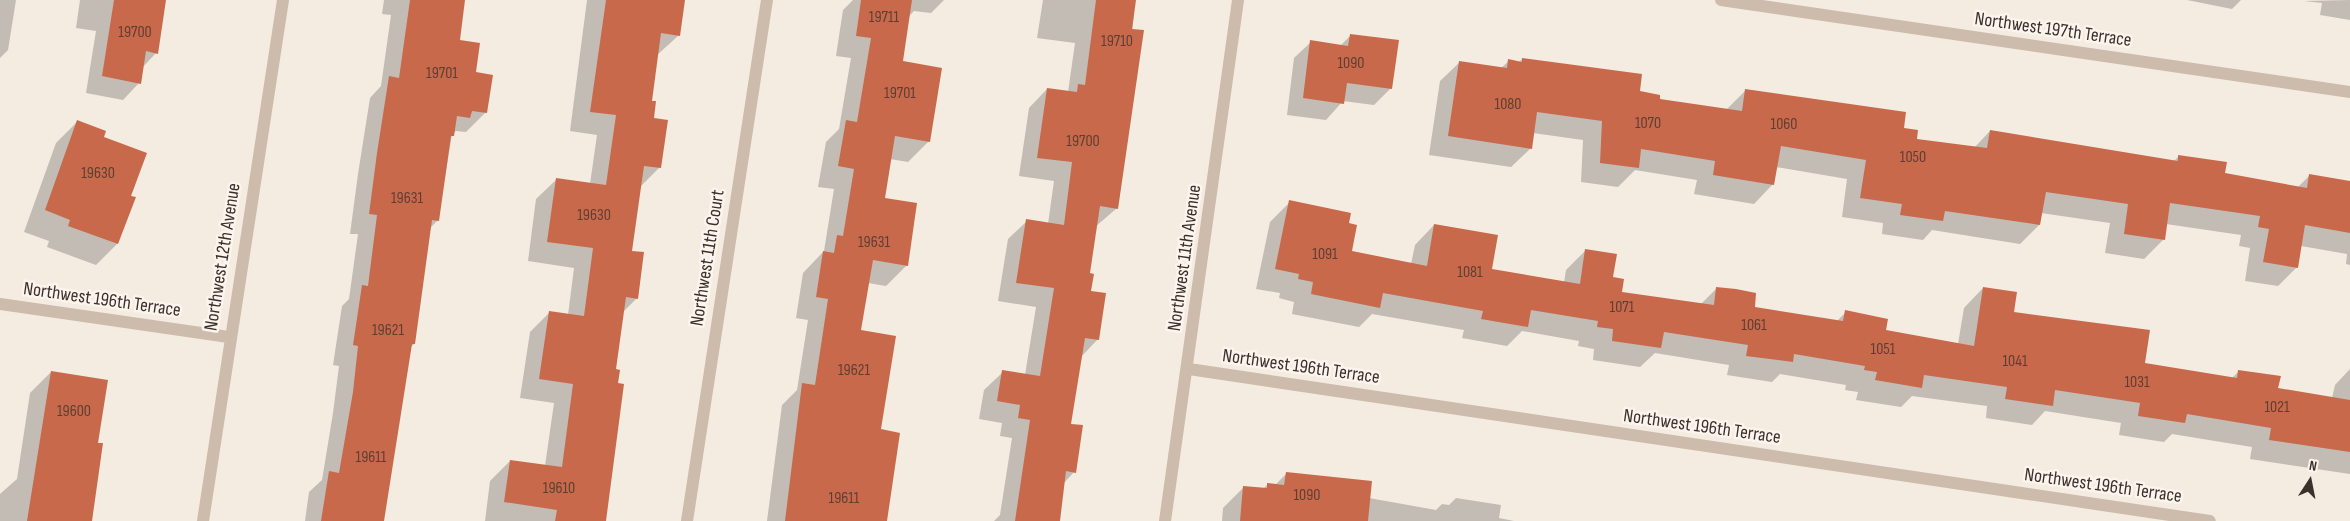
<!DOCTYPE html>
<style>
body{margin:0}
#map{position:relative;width:2350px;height:521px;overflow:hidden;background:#f4ebe1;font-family:"Sofia Sans Condensed",sans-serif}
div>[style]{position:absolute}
.shadow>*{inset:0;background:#0003}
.building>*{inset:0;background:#c8694b}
.minor>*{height:12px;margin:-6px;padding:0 6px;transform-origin:6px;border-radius:6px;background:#cdbbac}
.tertiary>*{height:12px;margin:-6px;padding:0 6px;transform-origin:6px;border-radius:6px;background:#cdbbac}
span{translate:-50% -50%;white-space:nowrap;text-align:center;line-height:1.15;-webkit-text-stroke:5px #fbf5ee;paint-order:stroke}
.number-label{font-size:16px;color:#5e3e33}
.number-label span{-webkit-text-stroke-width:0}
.street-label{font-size:19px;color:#3b302b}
.north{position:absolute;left:2285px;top:456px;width:50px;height:50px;-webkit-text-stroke:4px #fbf5ee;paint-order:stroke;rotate:11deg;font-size:14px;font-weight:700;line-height:20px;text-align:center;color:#3b302b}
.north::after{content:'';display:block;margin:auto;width:18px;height:22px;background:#3b302b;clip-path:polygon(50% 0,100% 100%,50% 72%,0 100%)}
</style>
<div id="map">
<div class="shadow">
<i style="clip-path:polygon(0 0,16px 0,8px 50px,0 58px)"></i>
<i style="clip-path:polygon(80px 0,165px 0,156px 53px,142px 68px,139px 83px,123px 100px,86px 93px,96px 31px,76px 28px)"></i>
<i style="clip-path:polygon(384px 0,464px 0,458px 41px,475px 74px,486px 112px,466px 132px,456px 131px,452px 134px,438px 220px,429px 229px,414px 344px,410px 348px,383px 521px,305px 521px,309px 492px,322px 480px,333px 413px,339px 366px,333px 365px,342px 306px,349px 299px,358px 234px,350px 234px,358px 174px,370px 98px,381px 86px,391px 15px,382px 14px)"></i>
<i style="clip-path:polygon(587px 0,684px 0,678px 36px,657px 55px,650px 102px,660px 167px,640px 187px,631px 252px,637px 298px,622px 313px,614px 370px,605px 521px,485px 521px,490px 481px,510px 461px,545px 466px,554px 403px,520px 398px,530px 332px,550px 312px,568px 315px,574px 268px,528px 261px,536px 199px,556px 180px,590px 184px,597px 135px,570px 131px)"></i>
<i style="clip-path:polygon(853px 0,944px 0,931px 13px,914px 11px,908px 17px,901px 62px,929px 141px,908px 162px,890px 159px,883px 199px,907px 265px,886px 286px,868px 283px,860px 332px,880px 430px,886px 521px,767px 521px,782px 405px,797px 390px,808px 320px,796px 318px,803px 273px,824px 251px,834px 189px,818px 187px,826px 142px,839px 129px,851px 58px,836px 56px,843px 10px)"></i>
<i style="clip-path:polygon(1043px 0,1135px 0,1117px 208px,1095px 227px,1088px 274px,1098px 339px,1081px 357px,1070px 425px,1074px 472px,1064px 483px,1058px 521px,994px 521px,1000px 515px,1012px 438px,1000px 436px,1002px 423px,979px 419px,984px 390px,1003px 372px,1025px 375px,1036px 307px,998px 301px,1008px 239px,1027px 221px,1048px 224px,1054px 181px,1019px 176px,1029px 108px,1047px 89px,1068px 92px,1075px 43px,1037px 38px)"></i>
<i style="clip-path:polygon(2187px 0,2241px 0,2232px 9px)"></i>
<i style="clip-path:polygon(2350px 0,2350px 20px,2320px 15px,2322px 3px,2304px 1px)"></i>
<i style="clip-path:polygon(1350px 36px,1391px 88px,1374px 105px,1343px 101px,1326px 120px,1287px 115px,1294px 58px,1311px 42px,1340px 46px)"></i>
<i style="clip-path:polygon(1522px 59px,1658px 100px,1726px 110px,1745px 91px,1903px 129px,1916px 140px,1974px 148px,1990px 131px,2173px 162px,2179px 156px,2224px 174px,2298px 187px,2310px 175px,2350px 182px,2350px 265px,2346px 264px,2347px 254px,2301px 246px,2297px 267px,2278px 286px,2245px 281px,2250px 248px,2239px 246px,2241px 235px,2166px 224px,2163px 240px,2144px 259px,2105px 253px,2110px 223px,2041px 213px,2039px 225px,2020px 244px,1932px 230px,1923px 240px,1882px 234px,1883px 223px,1842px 217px,1847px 179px,1776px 167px,1773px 184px,1754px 204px,1694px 194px,1697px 180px,1635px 170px,1618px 187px,1581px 182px,1583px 140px,1533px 133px,1531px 148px,1511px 167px,1429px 155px,1440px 81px,1460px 62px,1501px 68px,1509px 61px,1519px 62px)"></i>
<i style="clip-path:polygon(78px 121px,102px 138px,130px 197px,117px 244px,96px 265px,47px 247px,49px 241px,24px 232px,56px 143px)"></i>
<i style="clip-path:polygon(1290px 202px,1347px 224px,1351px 252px,1411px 264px,1415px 245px,1434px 225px,1491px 270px,1564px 283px,1566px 270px,1586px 250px,1612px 278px,1621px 293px,1701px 304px,1717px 288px,1753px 308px,1837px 321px,1846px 312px,1885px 331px,1958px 344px,1964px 308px,1983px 288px,2012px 314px,2143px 364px,2232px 378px,2239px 371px,2277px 389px,2332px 398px,2335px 385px,2350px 369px,2350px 474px,2250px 459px,2252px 447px,2172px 434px,2164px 442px,2119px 435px,2121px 423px,2045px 411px,2032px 425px,1986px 418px,1987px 406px,1912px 396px,1901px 407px,1856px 400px,1858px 392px,1845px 390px,1846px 385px,1780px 374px,1772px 382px,1727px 375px,1729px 365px,1655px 353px,1640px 367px,1593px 360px,1594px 349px,1578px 346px,1579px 341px,1522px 331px,1507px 346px,1462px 338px,1464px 330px,1372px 314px,1359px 327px,1292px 314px,1294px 302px,1279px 298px,1280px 293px,1256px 289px,1270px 222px)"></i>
<i style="clip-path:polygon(51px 372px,96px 444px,91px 521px,0 521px,0 494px,17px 479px,30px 393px)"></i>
<i style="clip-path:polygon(1286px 474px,1369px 498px,1436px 510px,1442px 504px,1449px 505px,1456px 498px,1501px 505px,1499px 518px,1514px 521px,1222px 521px,1223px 508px,1244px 487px,1263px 489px,1267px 485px,1275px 485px)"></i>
</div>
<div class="building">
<i style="clip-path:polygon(114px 0,166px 0,158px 54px,146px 51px,141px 84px,102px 76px)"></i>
<i style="clip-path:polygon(410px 0,465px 0,460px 40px,480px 43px,476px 72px,493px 75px,487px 113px,472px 111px,470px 118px,457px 116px,454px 136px,451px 136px,439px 221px,432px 220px,415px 344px,412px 344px,384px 521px,321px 521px,329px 471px,339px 473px,353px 392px,358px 346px,353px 345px,362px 285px,368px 286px,377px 215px,369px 214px,377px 153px,389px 76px,399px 78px)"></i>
<i style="clip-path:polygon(606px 0,685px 0,680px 36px,661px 33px,652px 101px,656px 101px,654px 118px,668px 120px,661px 168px,644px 166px,632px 251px,644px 252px,638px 299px,626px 297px,616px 369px,620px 370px,618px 383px,624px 384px,606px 521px,555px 521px,557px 510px,504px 502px,510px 460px,562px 467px,573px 384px,539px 379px,549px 311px,584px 316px,593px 248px,547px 242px,556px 178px,606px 185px,616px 115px,590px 112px)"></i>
<i style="clip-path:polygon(861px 0,912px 0,903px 61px,942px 68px,930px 142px,895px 136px,885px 198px,917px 203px,908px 266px,873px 260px,861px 330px,896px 336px,881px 429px,900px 433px,887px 521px,785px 521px,802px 383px,815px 385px,828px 299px,816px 297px,823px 251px,834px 253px,837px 235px,843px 236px,854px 169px,838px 166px,846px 120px,857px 122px,871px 38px,856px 36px)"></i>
<i style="clip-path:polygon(1096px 0,1136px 0,1132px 29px,1144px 30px,1118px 209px,1100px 206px,1090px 273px,1094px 274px,1091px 291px,1106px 293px,1099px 340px,1085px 338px,1071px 424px,1083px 425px,1076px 473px,1066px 471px,1060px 521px,1015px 521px,1030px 420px,1018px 418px,1020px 405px,997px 401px,1002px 370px,1040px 376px,1054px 288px,1016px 283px,1026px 219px,1064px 225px,1072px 162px,1037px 158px,1047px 88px,1077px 92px,1078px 84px,1085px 85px)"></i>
<i style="clip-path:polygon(1350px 34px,1399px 40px,1392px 89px,1347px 83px,1344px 104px,1303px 98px,1310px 40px,1348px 46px)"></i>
<i style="clip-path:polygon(1522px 58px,1642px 74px,1640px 91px,1660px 95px,1660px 99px,1742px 111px,1745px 89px,1906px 112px,1904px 128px,1918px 130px,1917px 139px,1987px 148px,1990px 130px,2178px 161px,2178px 155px,2227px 162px,2225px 173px,2307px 188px,2309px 174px,2350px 181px,2350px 233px,2305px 225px,2298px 268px,2263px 262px,2269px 229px,2258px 227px,2260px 216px,2170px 203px,2165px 240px,2124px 234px,2128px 204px,2046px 192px,2040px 225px,1945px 211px,1943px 221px,1900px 215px,1902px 204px,1860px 198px,1866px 160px,1781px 146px,1774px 185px,1713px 175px,1715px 161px,1641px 149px,1639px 168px,1600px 163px,1602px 121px,1537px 112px,1532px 149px,1448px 136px,1459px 61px,1507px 68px,1508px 59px,1522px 62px)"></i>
<i style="clip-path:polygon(77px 120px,106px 131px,104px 137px,147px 153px,131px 196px,136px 197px,118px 244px,68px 226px,70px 220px,45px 210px)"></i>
<i style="clip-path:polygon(1289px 200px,1351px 213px,1349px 223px,1357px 225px,1352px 251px,1427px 266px,1434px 224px,1498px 235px,1492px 269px,1580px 284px,1585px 249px,1617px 254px,1613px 277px,1624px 279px,1622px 292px,1714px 305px,1716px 287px,1736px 289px,1756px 293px,1755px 307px,1843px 321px,1845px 310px,1888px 319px,1886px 330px,1974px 346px,1983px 287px,2017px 292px,2014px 312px,2150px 330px,2145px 363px,2237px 378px,2238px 370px,2281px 376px,2278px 388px,2350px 400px,2350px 452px,2269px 440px,2271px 428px,2187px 414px,2185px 423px,2138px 416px,2140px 403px,2055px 390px,2053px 406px,2005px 399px,2007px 387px,1924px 375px,1922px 388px,1875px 380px,1877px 372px,1864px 370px,1865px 366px,1794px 354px,1793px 362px,1746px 356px,1748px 345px,1664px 332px,1661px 348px,1612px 341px,1613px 329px,1597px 327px,1598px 321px,1531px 310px,1528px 327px,1481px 319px,1483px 311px,1383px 293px,1380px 308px,1311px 294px,1313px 282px,1298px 279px,1299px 274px,1275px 269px)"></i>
<i style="clip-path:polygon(51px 371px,108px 380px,98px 443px,103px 443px,92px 521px,27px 521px)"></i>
<i style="clip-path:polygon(1286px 472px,1372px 481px,1368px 521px,1240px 521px,1243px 486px,1267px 488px,1267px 483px,1284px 485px)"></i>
</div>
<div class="minor">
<i style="left:1721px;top:0;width:636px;rotate:8.32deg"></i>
<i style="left:0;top:304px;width:231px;rotate:8.2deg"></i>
<i style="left:1189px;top:369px;width:1032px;rotate:8.47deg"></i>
<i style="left:687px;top:521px;width:527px;rotate:-81.27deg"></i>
<i style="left:1165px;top:521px;width:526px;rotate:-82.02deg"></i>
</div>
<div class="tertiary">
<i style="left:203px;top:521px;width:527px;rotate:-81.27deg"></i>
</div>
<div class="number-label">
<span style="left:884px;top:18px">19711</span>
<span style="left:135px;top:33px">19700</span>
<span style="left:1117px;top:42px">19710</span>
<span style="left:1351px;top:64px">1090</span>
<span style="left:442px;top:74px">19701</span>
<span style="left:900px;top:94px">19701</span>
<span style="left:1508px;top:105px">1080</span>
<span style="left:1648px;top:124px">1070</span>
<span style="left:1784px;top:125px">1060</span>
<span style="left:1083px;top:142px">19700</span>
<span style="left:1913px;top:158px">1050</span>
<span style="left:98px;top:174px">19630</span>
<span style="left:407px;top:199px">19631</span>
<span style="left:594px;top:216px">19630</span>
<span style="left:874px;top:243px">19631</span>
<span style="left:1325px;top:255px">1091</span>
<span style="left:1470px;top:273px">1081</span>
<span style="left:1622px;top:308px">1071</span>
<span style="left:1754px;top:326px">1061</span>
<span style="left:388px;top:331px">19621</span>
<span style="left:1883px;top:350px">1051</span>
<span style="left:2015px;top:362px">1041</span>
<span style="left:854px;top:371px">19621</span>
<span style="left:2137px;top:383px">1031</span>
<span style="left:2277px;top:408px">1021</span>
<span style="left:74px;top:412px">19600</span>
<span style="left:371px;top:458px">19611</span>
<span style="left:559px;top:489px">19610</span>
<span style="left:1307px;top:496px">1090</span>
<span style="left:844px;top:499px">19611</span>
</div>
<div class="street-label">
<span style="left:2053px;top:30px;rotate:8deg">Northwest 197th Terrace</span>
<span style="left:223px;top:257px;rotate:-81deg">Northwest 12th Avenue</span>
<span style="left:708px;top:258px;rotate:-81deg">Northwest 11th Court</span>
<span style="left:1185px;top:258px;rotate:-82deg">Northwest 11th Avenue</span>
<span style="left:102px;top:300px;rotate:8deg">Northwest 196th Terrace</span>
<span style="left:1301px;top:367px;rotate:8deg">Northwest 196th Terrace</span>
<span style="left:1702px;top:427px;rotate:8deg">Northwest 196th Terrace</span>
<span style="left:2103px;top:486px;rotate:8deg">Northwest 196th Terrace</span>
</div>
<div class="north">N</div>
</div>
